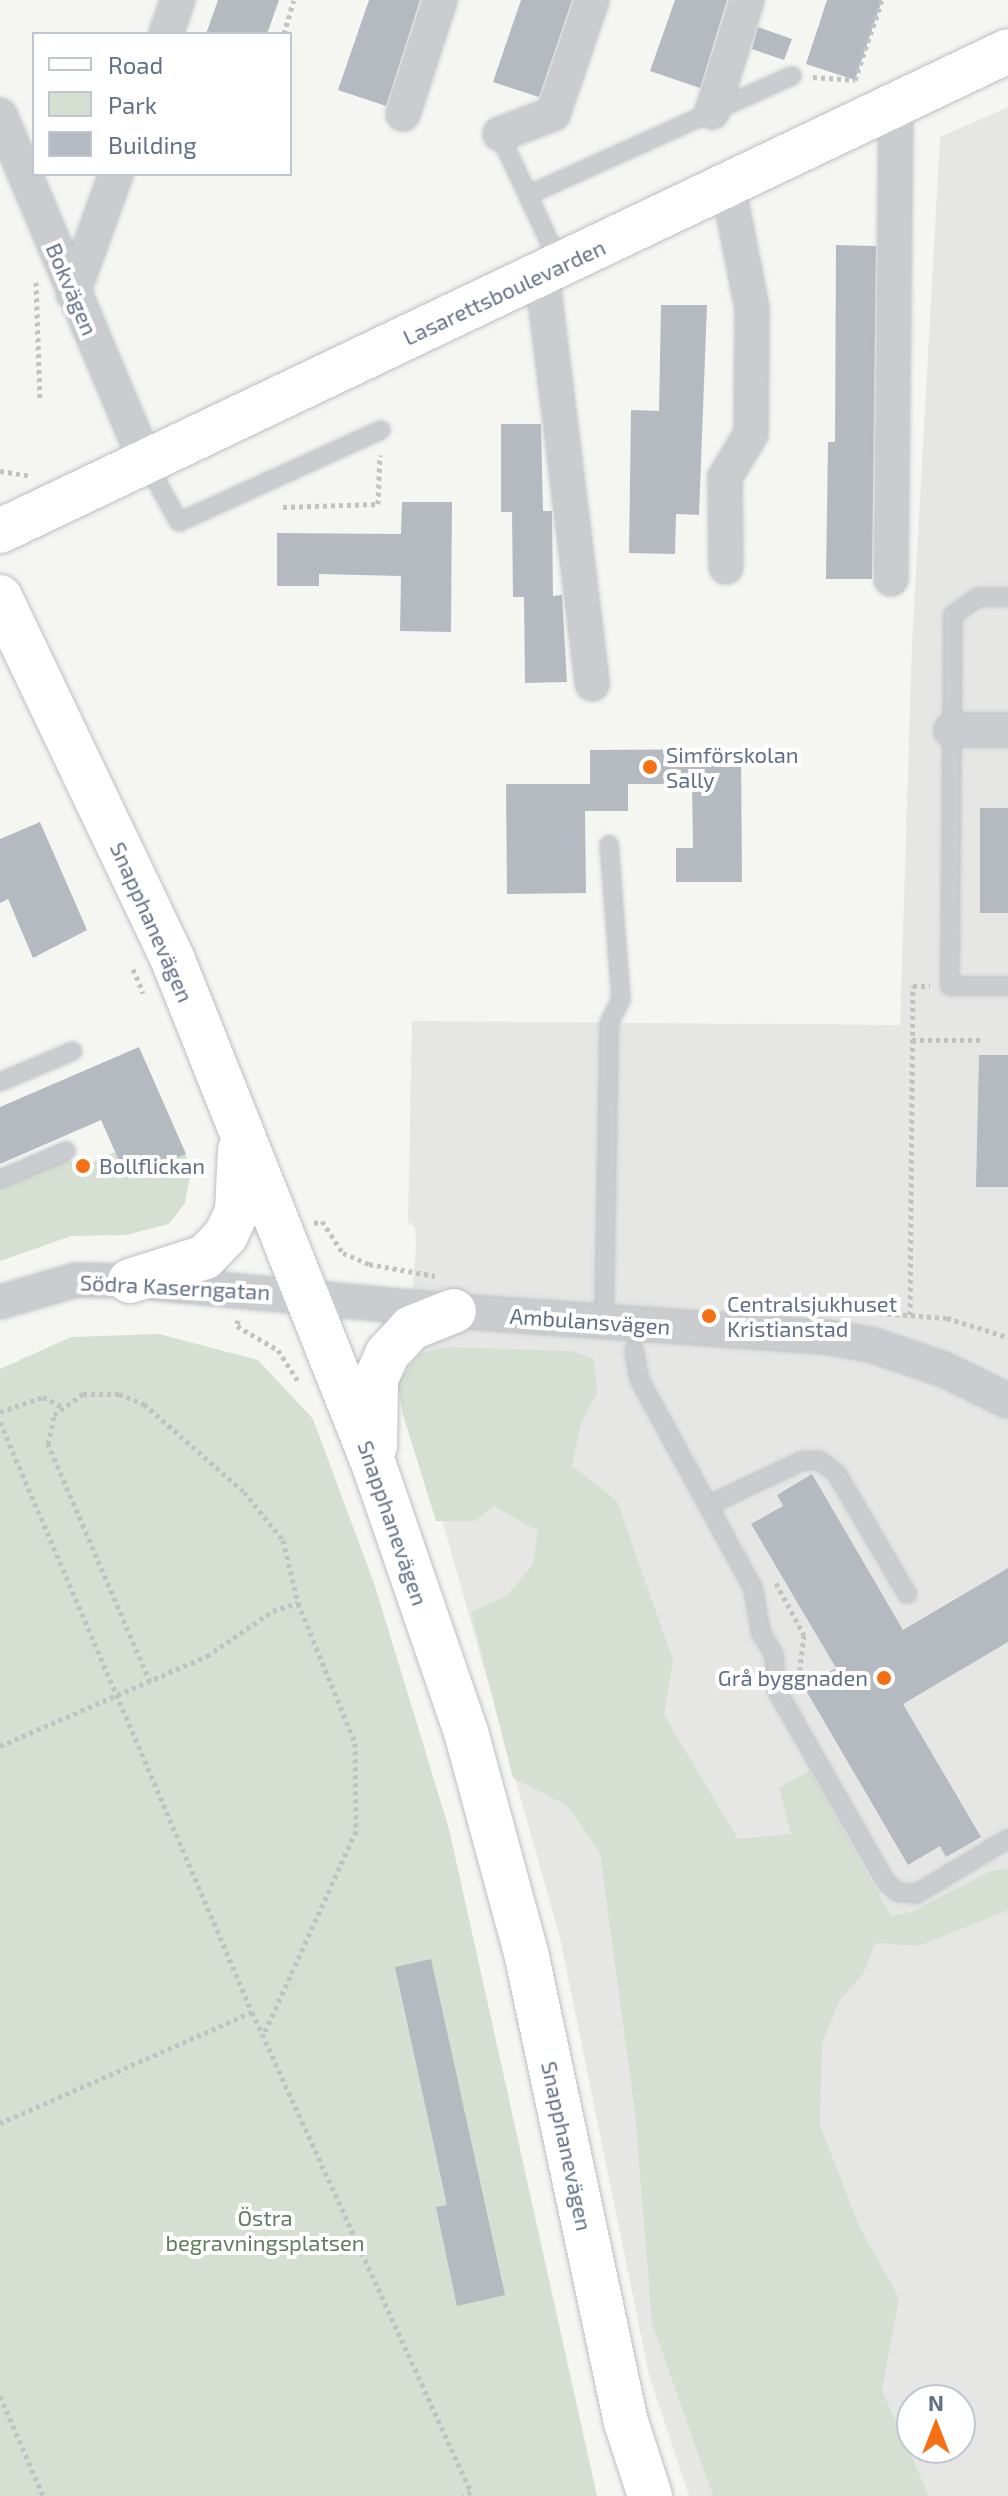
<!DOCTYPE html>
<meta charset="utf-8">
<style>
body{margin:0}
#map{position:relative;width:1008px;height:2496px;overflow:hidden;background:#f5f6f2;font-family:"Exo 2",sans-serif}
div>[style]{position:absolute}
.built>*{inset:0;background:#e6e7e5}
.green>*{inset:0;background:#d5dfd2}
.building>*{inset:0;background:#b5bac1}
.path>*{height:5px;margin-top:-2.5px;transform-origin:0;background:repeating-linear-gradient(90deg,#c0c2c4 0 4px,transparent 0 8px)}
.roads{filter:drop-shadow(0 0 2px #bcbfc4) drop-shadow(0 0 2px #bcbfc4)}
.lane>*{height:16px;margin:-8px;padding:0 8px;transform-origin:8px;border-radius:8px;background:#caccd0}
.street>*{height:32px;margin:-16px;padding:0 16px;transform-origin:16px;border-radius:16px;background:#caccd0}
.secondary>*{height:44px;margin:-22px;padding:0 22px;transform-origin:22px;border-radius:22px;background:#fff}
.dots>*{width:22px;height:22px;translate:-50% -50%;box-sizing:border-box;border:4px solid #fff;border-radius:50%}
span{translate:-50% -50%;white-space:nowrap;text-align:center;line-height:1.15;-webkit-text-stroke:8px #fff;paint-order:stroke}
.street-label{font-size:22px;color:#627086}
.poi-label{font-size:22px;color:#627086}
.left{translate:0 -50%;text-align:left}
.right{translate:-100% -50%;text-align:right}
.park-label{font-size:22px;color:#627d61}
.legend{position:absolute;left:32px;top:32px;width:260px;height:144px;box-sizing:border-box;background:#fff;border:2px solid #c0c6cf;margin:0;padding:10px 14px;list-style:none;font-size:24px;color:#627086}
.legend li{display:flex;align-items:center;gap:16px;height:40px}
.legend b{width:40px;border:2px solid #c0c6cf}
.north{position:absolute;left:896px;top:2384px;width:80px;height:80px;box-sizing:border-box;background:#fff;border:2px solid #c0c6cf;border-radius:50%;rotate:0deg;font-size:22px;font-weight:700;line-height:32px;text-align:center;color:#627086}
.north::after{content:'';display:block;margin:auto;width:28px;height:36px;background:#f56f13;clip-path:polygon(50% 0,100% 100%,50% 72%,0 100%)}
</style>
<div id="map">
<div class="built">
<i style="clip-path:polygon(evenodd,1008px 107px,1008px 2496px,689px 2496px,649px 2375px,560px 1938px,404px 1385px,416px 1247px,415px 1227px,408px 1222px,412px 1021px,900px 1025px,912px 643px,940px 137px,1008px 107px,912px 2400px,960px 2400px,960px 2448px,912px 2448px,912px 2400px)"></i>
</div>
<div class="green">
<i style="clip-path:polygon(66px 1151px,75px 1169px,115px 1152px,128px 1179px,186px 1154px,190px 1176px,185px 1203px,169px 1224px,126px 1235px,71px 1236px,0 1261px,0 1179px)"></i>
<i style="clip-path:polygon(159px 1334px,258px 1360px,313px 1419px,375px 1586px,449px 1829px,597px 2496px,0 2496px,0 1369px,71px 1337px)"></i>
<i style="clip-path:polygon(444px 1347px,572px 1351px,594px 1359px,597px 1393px,581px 1423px,572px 1466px,617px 1501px,673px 1660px,664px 1715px,738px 1839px,791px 1834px,779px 1788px,810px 1771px,891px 1916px,911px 1912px,989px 1872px,1008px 1868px,1008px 1910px,919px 1946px,875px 1943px,863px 1974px,839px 2001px,822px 2044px,820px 2125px,859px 2226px,899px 2298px,882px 2390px,929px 2496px,713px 2496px,652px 2323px,635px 2112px,600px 1853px,568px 1806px,513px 1778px,471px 1612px,507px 1596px,533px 1564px,538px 1531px,494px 1506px,474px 1521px,436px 1521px,403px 1415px,397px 1381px,421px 1354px)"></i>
</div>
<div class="building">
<i style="clip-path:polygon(218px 0,279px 0,267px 34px,206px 34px)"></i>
<i style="clip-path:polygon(369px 0,420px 0,386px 106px,338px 90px)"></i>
<i style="clip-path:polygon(521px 0,572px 0,539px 97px,493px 82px)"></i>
<i style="clip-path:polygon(675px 0,727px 0,700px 88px,650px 71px)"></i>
<i style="clip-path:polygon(827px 0,882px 0,855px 80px,806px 64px)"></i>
<i style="clip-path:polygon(758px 27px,792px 39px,784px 60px,752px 49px)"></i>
<i style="clip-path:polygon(836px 245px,876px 246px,872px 579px,826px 579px,828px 442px,835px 442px)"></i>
<i style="clip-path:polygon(661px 305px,707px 305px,699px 515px,676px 514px,675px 554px,629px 553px,631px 410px,659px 411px)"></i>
<i style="clip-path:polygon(501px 424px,541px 424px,543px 511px,552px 511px,553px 596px,562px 595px,567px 682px,525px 683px,524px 597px,513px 597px,512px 512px,501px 512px)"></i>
<i style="clip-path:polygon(402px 502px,452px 502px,451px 632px,400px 631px,401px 576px,319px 574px,319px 586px,277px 586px,277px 533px,401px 534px)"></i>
<i style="clip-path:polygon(741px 749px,742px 882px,676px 882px,676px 848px,693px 848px,692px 784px,628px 784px,628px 811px,585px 811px,586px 893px,507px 894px,506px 784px,590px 784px,590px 750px)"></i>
<i style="clip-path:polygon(980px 808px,1008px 808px,1008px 913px,980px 913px)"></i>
<i style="clip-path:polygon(40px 822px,87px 930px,33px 958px,8px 899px,0 903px,0 839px)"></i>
<i style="clip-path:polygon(139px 1047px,186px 1154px,127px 1179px,101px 1120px,0 1164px,0 1107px)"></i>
<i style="clip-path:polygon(979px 1055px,1008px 1055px,1008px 1187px,976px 1187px)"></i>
<i style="clip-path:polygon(812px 1474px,903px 1630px,1008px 1568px,1008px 1642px,903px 1704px,981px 1837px,946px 1857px,940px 1846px,908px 1865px,804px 1687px,836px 1668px,751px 1524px,783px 1506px,777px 1495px)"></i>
<i style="clip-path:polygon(431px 1959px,505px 2295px,457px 2306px,436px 2207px,447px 2205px,395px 1967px)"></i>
</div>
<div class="path">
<i style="left:284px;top:34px;width:35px;rotate:-74deg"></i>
<i style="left:813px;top:77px;width:42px;rotate:4.1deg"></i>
<i style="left:855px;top:80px;width:84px;rotate:-71.4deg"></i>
<i style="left:36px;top:282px;width:119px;rotate:88.1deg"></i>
<i style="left:0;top:471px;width:31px;rotate:9deg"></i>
<i style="left:283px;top:507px;width:95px;rotate:-1.8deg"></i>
<i style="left:378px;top:504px;width:49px;rotate:-87.7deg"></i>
<i style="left:133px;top:969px;width:26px;rotate:67deg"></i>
<i style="left:912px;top:1040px;width:69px"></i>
<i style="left:314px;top:1223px;width:8px;rotate:-14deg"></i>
<i style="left:322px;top:1221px;width:38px;rotate:57deg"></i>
<i style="left:343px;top:1253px;width:28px;rotate:23deg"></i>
<i style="left:369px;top:1264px;width:67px;rotate:10.3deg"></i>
<i style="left:879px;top:1313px;width:68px;rotate:4.2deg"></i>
<i style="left:947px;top:1318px;width:64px;rotate:17.3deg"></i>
<i style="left:910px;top:1315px;width:329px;rotate:-89.5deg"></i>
<i style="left:913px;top:986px;width:17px"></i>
<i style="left:238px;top:1320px;width:6px;rotate:99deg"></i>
<i style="left:237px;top:1326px;width:48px;rotate:30.3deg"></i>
<i style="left:278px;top:1350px;width:40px;rotate:57.1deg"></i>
<i style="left:0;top:1412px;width:46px;rotate:-19.2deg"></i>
<i style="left:43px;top:1397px;width:20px;rotate:27deg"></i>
<i style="left:0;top:1422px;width:642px;rotate:66.87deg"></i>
<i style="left:252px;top:2012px;width:275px;rotate:156.2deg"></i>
<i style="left:776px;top:1583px;width:59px;rotate:61.7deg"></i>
<i style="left:804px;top:1635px;width:35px;rotate:97deg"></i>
<i style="left:150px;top:1682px;width:259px;rotate:-113.2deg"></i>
<i style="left:48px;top:1444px;width:30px;rotate:-78deg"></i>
<i style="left:54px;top:1415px;width:36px;rotate:-36deg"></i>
<i style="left:83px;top:1394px;width:36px"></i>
<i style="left:119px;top:1394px;width:27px;rotate:22deg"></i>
<i style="left:144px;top:1404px;width:133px;rotate:41.3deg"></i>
<i style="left:244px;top:1492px;width:62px;rotate:50.9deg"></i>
<i style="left:283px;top:1540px;width:65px;rotate:76.6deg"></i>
<i style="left:298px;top:1603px;width:151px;rotate:67.8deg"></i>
<i style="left:355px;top:1743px;width:88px;rotate:89.3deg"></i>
<i style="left:356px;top:1831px;width:225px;rotate:114.4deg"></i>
<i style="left:0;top:1746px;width:226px;rotate:-23.5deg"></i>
<i style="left:207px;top:1656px;width:80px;rotate:-34.3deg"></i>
<i style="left:273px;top:1611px;width:26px;rotate:-18deg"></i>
<i style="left:252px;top:2012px;width:528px;rotate:65.48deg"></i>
<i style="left:471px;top:2492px;width:9px;rotate:153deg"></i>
<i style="left:0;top:2396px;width:109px;rotate:66.7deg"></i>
</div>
<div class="roads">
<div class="lane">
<i style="left:497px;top:129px;width:149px;rotate:65deg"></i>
<i style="left:528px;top:195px;width:290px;rotate:-24.3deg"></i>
<i style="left:147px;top:464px;width:66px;rotate:61.1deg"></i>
<i style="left:179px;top:522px;width:222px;rotate:-24.5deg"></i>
<i style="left:1008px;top:597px;width:30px;rotate:180deg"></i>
<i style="left:978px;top:597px;width:31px;rotate:144deg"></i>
<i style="left:953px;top:615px;width:371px;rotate:90.5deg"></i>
<i style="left:950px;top:986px;width:58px"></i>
<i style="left:0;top:1082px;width:79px;rotate:-23deg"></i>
<i style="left:0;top:1179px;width:72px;rotate:-23deg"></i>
<i style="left:604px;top:1321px;width:298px;rotate:-89deg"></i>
<i style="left:609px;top:1023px;width:27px;rotate:-63deg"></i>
<i style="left:621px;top:999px;width:155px;rotate:-94.4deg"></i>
<i style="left:634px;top:1350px;width:29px;rotate:80deg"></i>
<i style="left:639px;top:1379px;width:238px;rotate:61.4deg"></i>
<i style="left:753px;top:1588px;width:46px;rotate:79.9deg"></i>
<i style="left:761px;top:1633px;width:26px;rotate:59deg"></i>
<i style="left:774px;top:1655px;width:36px;rotate:85deg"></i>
<i style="left:777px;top:1691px;width:220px;rotate:60.3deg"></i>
<i style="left:886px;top:1882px;width:15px;rotate:42deg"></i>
<i style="left:897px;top:1892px;width:19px;rotate:6deg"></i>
<i style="left:916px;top:1894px;width:107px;rotate:-30.9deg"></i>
<i style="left:711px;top:1504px;width:101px;rotate:-25.3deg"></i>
<i style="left:802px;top:1461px;width:17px;rotate:-3deg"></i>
<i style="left:819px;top:1460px;width:23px;rotate:38deg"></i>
<i style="left:837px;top:1474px;width:139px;rotate:59.7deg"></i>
</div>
<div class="street">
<i style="left:166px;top:34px;width:36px;rotate:-71deg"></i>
<i style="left:712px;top:112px;width:117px;rotate:-72.6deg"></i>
<i style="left:403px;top:114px;width:120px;rotate:-72deg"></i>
<i style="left:0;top:115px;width:376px;rotate:67.2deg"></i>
<i style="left:500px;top:134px;width:57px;rotate:-20.7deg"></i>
<i style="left:553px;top:114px;width:120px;rotate:-71.1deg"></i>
<i style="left:542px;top:274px;width:413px;rotate:83deg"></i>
<i style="left:73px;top:293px;width:127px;rotate:-70.1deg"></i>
<i style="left:726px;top:567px;width:90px;rotate:-90.6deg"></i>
<i style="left:725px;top:477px;width:50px;rotate:-58.8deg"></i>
<i style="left:751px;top:434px;width:126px;rotate:-89.5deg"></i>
<i style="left:752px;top:308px;width:124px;rotate:-101.1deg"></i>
<i style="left:891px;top:579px;width:474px;rotate:-89.4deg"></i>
<i style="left:951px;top:730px;width:57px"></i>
<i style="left:0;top:1302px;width:79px;rotate:-16.1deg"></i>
<i style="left:76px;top:1280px;width:54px;rotate:1.1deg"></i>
<i style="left:130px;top:1281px;width:325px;rotate:5.3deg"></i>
<i style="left:454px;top:1311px;width:374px;rotate:4deg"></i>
<i style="left:827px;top:1337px;width:46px;rotate:10.1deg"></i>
<i style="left:872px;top:1345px;width:75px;rotate:18.7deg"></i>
<i style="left:943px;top:1369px;width:72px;rotate:26.2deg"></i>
</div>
<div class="secondary">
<i style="left:0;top:531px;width:1116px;rotate:-25.46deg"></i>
<i style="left:0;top:597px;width:402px;rotate:64.5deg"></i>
<i style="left:173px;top:960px;width:544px;rotate:68.3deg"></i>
<i style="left:374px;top:1465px;width:282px;rotate:71deg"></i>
<i style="left:466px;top:1732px;width:233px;rotate:74.8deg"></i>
<i style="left:527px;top:1957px;width:475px;rotate:78deg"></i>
<i style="left:626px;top:2422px;width:78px;rotate:72deg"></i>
<i style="left:130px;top:1281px;width:79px;rotate:-17.7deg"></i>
<i style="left:205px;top:1257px;width:30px;rotate:-46deg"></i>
<i style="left:226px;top:1235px;width:26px;rotate:-65deg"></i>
<i style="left:237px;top:1211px;width:61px;rotate:-87.2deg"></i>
<i style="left:375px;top:1446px;width:67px;rotate:-89.1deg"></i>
<i style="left:376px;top:1379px;width:27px;rotate:-66deg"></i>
<i style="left:387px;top:1354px;width:35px;rotate:-47deg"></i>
<i style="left:411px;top:1328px;width:46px;rotate:-21.6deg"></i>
</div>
</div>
<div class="dots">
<i style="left:650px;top:767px;background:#f56f13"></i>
<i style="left:83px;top:1166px;background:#f56f13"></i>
<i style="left:709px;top:1316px;background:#f56f13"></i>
<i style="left:884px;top:1678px;background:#f56f13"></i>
</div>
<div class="street-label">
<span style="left:72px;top:289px;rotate:67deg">Bokvägen</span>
<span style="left:504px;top:292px;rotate:-25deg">Lasarettsboulevarden</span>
<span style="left:152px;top:922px;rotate:66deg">Snapphanevägen</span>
<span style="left:175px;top:1287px;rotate:3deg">Södra Kaserngatan</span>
<span style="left:590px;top:1321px;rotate:4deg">Ambulansvägen</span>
<span style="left:393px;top:1523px;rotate:71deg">Snapphanevägen</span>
<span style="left:567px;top:2146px;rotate:78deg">Snapphanevägen</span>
</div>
<div class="poi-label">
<span class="left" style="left:666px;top:767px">Simförskolan<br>Sally</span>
<span class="left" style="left:99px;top:1166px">Bollflickan</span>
<span class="left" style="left:727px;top:1316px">Centralsjukhuset<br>Kristianstad</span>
<span class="right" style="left:868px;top:1678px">Grå byggnaden</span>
</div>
<div class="park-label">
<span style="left:265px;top:2230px">Östra<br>begravningsplatsen</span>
</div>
<ul class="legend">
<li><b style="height:10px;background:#fff"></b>Road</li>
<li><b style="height:22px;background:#d5dfd2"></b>Park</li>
<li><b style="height:22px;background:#b5bac1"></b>Building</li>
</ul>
<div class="north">N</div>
</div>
